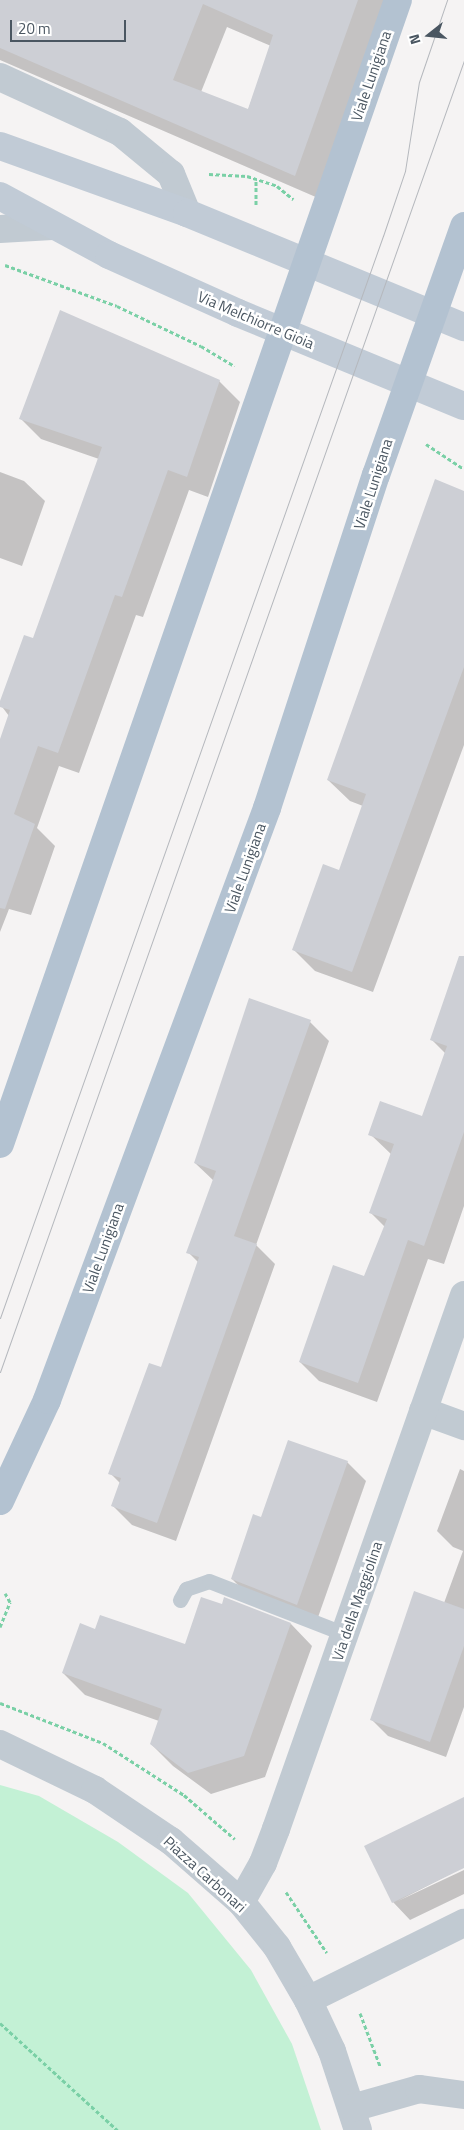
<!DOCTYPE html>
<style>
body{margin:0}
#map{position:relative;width:464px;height:2130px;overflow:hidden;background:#f5f3f3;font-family:"Titillium Web",sans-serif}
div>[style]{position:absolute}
.green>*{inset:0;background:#c3f1d5}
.shadow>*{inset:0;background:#0003}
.building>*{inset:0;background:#cdcfd5}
.path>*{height:3px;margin-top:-1.5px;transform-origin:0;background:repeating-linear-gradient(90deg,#7ad0a6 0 4px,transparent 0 6.5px)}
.lane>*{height:15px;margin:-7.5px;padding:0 7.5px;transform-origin:7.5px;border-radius:7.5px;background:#c1cad2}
.street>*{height:28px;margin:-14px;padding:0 14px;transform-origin:14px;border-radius:14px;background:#c1cad2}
.secondary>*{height:28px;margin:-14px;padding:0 14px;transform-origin:14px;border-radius:14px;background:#c1cbd6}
.primary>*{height:28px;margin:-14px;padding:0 14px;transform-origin:14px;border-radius:14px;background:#b3c2d1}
.tram>*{height:1px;margin:-0.5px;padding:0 0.5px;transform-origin:0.5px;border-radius:0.5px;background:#b5b8bd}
span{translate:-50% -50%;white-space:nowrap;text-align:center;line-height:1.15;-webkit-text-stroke:5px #fff;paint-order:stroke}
.street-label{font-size:15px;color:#4a5661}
.north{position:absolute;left:404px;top:10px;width:50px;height:50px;-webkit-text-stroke:4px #fff;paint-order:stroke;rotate:254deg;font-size:14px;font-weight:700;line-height:20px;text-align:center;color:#4a5661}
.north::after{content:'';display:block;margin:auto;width:18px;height:22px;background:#4a5661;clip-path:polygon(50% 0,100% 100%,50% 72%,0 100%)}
.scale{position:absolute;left:10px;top:20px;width:116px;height:22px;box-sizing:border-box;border:2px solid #4a5661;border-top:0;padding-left:6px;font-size:15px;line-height:18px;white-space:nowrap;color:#4a5661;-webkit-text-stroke:4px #fff;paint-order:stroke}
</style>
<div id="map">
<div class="green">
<i style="clip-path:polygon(0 1785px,39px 1796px,118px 1842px,188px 1893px,251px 1970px,292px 2044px,321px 2130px,0 2130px)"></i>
</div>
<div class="shadow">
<i style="clip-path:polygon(evenodd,0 0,390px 0,318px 198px,0 60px,0 0,227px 27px,271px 46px,248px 110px,201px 92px,227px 27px)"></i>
<i style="clip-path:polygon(219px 381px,240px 402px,208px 497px,189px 490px,143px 617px,136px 615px,79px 773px,59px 766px,37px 828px,55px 846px,31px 915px,9px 909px,0 932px,0 742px,9px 716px,0 704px,34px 640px,99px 459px,41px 439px,20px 418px)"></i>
<i style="clip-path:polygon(0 472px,24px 481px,45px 501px,22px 566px,0 558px)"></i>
<i style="clip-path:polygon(464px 493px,464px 745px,373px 992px,315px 971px,294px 950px,340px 872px,363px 806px,350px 801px,328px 780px)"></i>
<i style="clip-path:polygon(464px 965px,464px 1206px,444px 1264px,428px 1259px,377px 1402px,319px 1381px,300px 1362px,365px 1278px,385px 1227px,371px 1213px,392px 1155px,370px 1134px,423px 1118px,446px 1054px,431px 1039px)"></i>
<i style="clip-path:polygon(310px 1022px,329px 1041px,256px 1245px,275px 1264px,176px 1541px,132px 1525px,113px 1506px,121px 1484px,110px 1473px,161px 1369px,199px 1263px,188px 1252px,214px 1181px,195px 1163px)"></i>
<i style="clip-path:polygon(347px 1462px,366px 1481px,316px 1623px,250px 1597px,232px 1579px,262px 1519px)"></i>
<i style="clip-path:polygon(460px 1469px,464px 1471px,464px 1707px,446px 1757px,388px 1736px,372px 1720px,444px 1603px,463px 1551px,453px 1547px,437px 1531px)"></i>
<i style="clip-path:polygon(291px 1624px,312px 1646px,265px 1777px,211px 1794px,173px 1766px,151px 1744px,159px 1721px,85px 1695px,63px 1673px,96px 1630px,185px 1646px)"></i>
<i style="clip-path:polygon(464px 1798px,464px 1867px,398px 1901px,464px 1870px,464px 1894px,410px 1920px,393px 1902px)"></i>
</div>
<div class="building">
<i style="clip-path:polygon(evenodd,0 0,358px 0,295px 176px,0 48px,0 0,203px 4px,273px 35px,248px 109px,173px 80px,203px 4px)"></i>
<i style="clip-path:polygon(60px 310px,220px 380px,187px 477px,168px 470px,122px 597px,115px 595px,58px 753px,38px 746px,14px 814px,35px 824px,5px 909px,0 908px,0 739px,10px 710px,0 707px,0 701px,24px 635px,33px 638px,102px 447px,19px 419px)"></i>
<i style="clip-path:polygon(435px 479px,464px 491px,464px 667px,352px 972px,292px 950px,323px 864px,339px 870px,366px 794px,327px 780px)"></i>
<i style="clip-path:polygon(459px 956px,464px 956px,464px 1132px,424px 1246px,408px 1240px,358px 1383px,299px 1362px,333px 1265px,364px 1276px,387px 1219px,369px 1213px,394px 1144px,368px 1135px,380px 1101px,422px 1116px,447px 1046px,430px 1040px)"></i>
<i style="clip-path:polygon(249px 998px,311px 1020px,234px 1236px,257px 1244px,157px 1523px,111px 1506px,121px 1478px,108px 1474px,149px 1363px,161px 1367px,199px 1257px,186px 1253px,216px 1171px,194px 1163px)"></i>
<i style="clip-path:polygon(288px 1440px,348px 1461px,297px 1605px,231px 1579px,253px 1514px,261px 1517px)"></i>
<i style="clip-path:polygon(414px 1591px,464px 1609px,464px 1646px,430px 1742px,370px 1720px)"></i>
<i style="clip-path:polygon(201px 1597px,222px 1604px,224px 1597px,291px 1623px,244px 1756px,188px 1773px,150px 1744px,162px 1709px,62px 1673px,80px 1623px,95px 1629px,100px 1615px,185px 1644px)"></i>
<i style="clip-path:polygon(464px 1797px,464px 1868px,392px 1903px,364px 1846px)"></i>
</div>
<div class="path">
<i style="left:209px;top:174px;width:38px;rotate:3deg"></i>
<i style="left:247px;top:176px;width:32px;rotate:18deg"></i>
<i style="left:277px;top:186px;width:21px;rotate:39deg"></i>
<i style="left:256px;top:205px;width:26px;rotate:-90deg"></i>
<i style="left:5px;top:265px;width:119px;rotate:20.1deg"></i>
<i style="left:117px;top:306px;width:93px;rotate:25.5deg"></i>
<i style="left:201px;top:346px;width:39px;rotate:31deg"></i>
<i style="left:426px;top:444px;width:45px;rotate:33.3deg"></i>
<i style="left:0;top:1627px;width:27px;rotate:-68deg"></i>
<i style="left:10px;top:1602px;width:10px;rotate:-119deg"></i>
<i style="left:0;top:1703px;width:110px;rotate:21.2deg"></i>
<i style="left:103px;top:1743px;width:96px;rotate:32.7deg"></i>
<i style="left:184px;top:1795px;width:67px;rotate:40.8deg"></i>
<i style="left:286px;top:1892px;width:73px;rotate:56.1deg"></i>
<i style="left:360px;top:2013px;width:57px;rotate:69.3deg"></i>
<i style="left:0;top:2023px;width:159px;rotate:42.4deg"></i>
</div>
<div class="lane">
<i style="left:180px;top:1600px;width:13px;rotate:-61deg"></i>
<i style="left:186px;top:1589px;width:24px;rotate:-19deg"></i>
<i style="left:209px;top:1581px;width:146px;rotate:21.3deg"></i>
</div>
<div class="street">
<i style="left:0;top:77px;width:132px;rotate:24.6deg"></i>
<i style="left:120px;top:132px;width:66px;rotate:39.5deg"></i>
<i style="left:171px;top:174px;width:42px;rotate:67.7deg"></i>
<i style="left:0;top:229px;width:52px;rotate:-3.3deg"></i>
<i style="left:423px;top:1411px;width:44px;rotate:20.1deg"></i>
<i style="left:0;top:1744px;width:106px;rotate:25.8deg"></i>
<i style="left:95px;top:1790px;width:92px;rotate:33.9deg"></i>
<i style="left:171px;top:1841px;width:93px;rotate:41.1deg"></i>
<i style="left:241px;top:1902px;width:58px;rotate:51.3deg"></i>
<i style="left:277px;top:1947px;width:61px;rotate:59.7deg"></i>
<i style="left:308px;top:2000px;width:56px;rotate:64.8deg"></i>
<i style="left:332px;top:2051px;width:83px;rotate:71.8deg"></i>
<i style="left:241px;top:1902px;width:45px;rotate:-60.6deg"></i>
<i style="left:263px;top:1863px;width:36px;rotate:-69deg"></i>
<i style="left:276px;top:1829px;width:566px;rotate:-70.6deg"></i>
<i style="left:308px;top:2000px;width:174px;rotate:-26.3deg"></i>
<i style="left:352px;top:2108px;width:70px;rotate:-15.8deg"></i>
<i style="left:419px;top:2089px;width:45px;rotate:7.6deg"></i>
</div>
<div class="secondary">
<i style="left:0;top:146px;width:199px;rotate:19.7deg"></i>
<i style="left:187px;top:213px;width:300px;rotate:22.4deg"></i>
<i style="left:0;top:196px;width:124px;rotate:28.4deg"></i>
<i style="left:109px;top:255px;width:141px;rotate:24.2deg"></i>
<i style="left:238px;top:313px;width:244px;rotate:22.4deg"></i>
</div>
<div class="primary">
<i style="left:0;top:1144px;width:1211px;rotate:-70.82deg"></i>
<i style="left:0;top:1501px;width:111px;rotate:-65deg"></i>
<i style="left:47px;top:1400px;width:632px;rotate:-69.61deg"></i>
<i style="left:267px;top:808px;width:350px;rotate:-71.9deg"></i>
<i style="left:376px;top:475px;width:264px;rotate:-70.5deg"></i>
</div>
<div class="tram">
<i style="left:0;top:1318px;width:1148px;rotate:-70.51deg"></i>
<i style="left:383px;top:236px;width:69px;rotate:-71.3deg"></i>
<i style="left:405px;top:171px;width:90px;rotate:-81.1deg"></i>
<i style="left:419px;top:82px;width:87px;rotate:-71.1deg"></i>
<i style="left:0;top:1372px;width:1392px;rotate:-70.52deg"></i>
</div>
<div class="street-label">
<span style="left:371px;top:76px;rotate:-71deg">Viale Lunigiana</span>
<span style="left:256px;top:320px;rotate:23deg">Via Melchiorre Gioia</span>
<span style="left:373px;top:484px;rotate:-72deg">Viale Lunigiana</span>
<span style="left:245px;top:868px;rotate:-70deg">Viale Lunigiana</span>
<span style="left:103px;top:1248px;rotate:-70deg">Viale Lunigiana</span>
<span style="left:357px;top:1601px;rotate:-71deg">Via della Maggiolina</span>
<span style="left:205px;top:1874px;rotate:42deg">Piazza Carbonari</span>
</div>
<div class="north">N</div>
<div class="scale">20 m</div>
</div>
